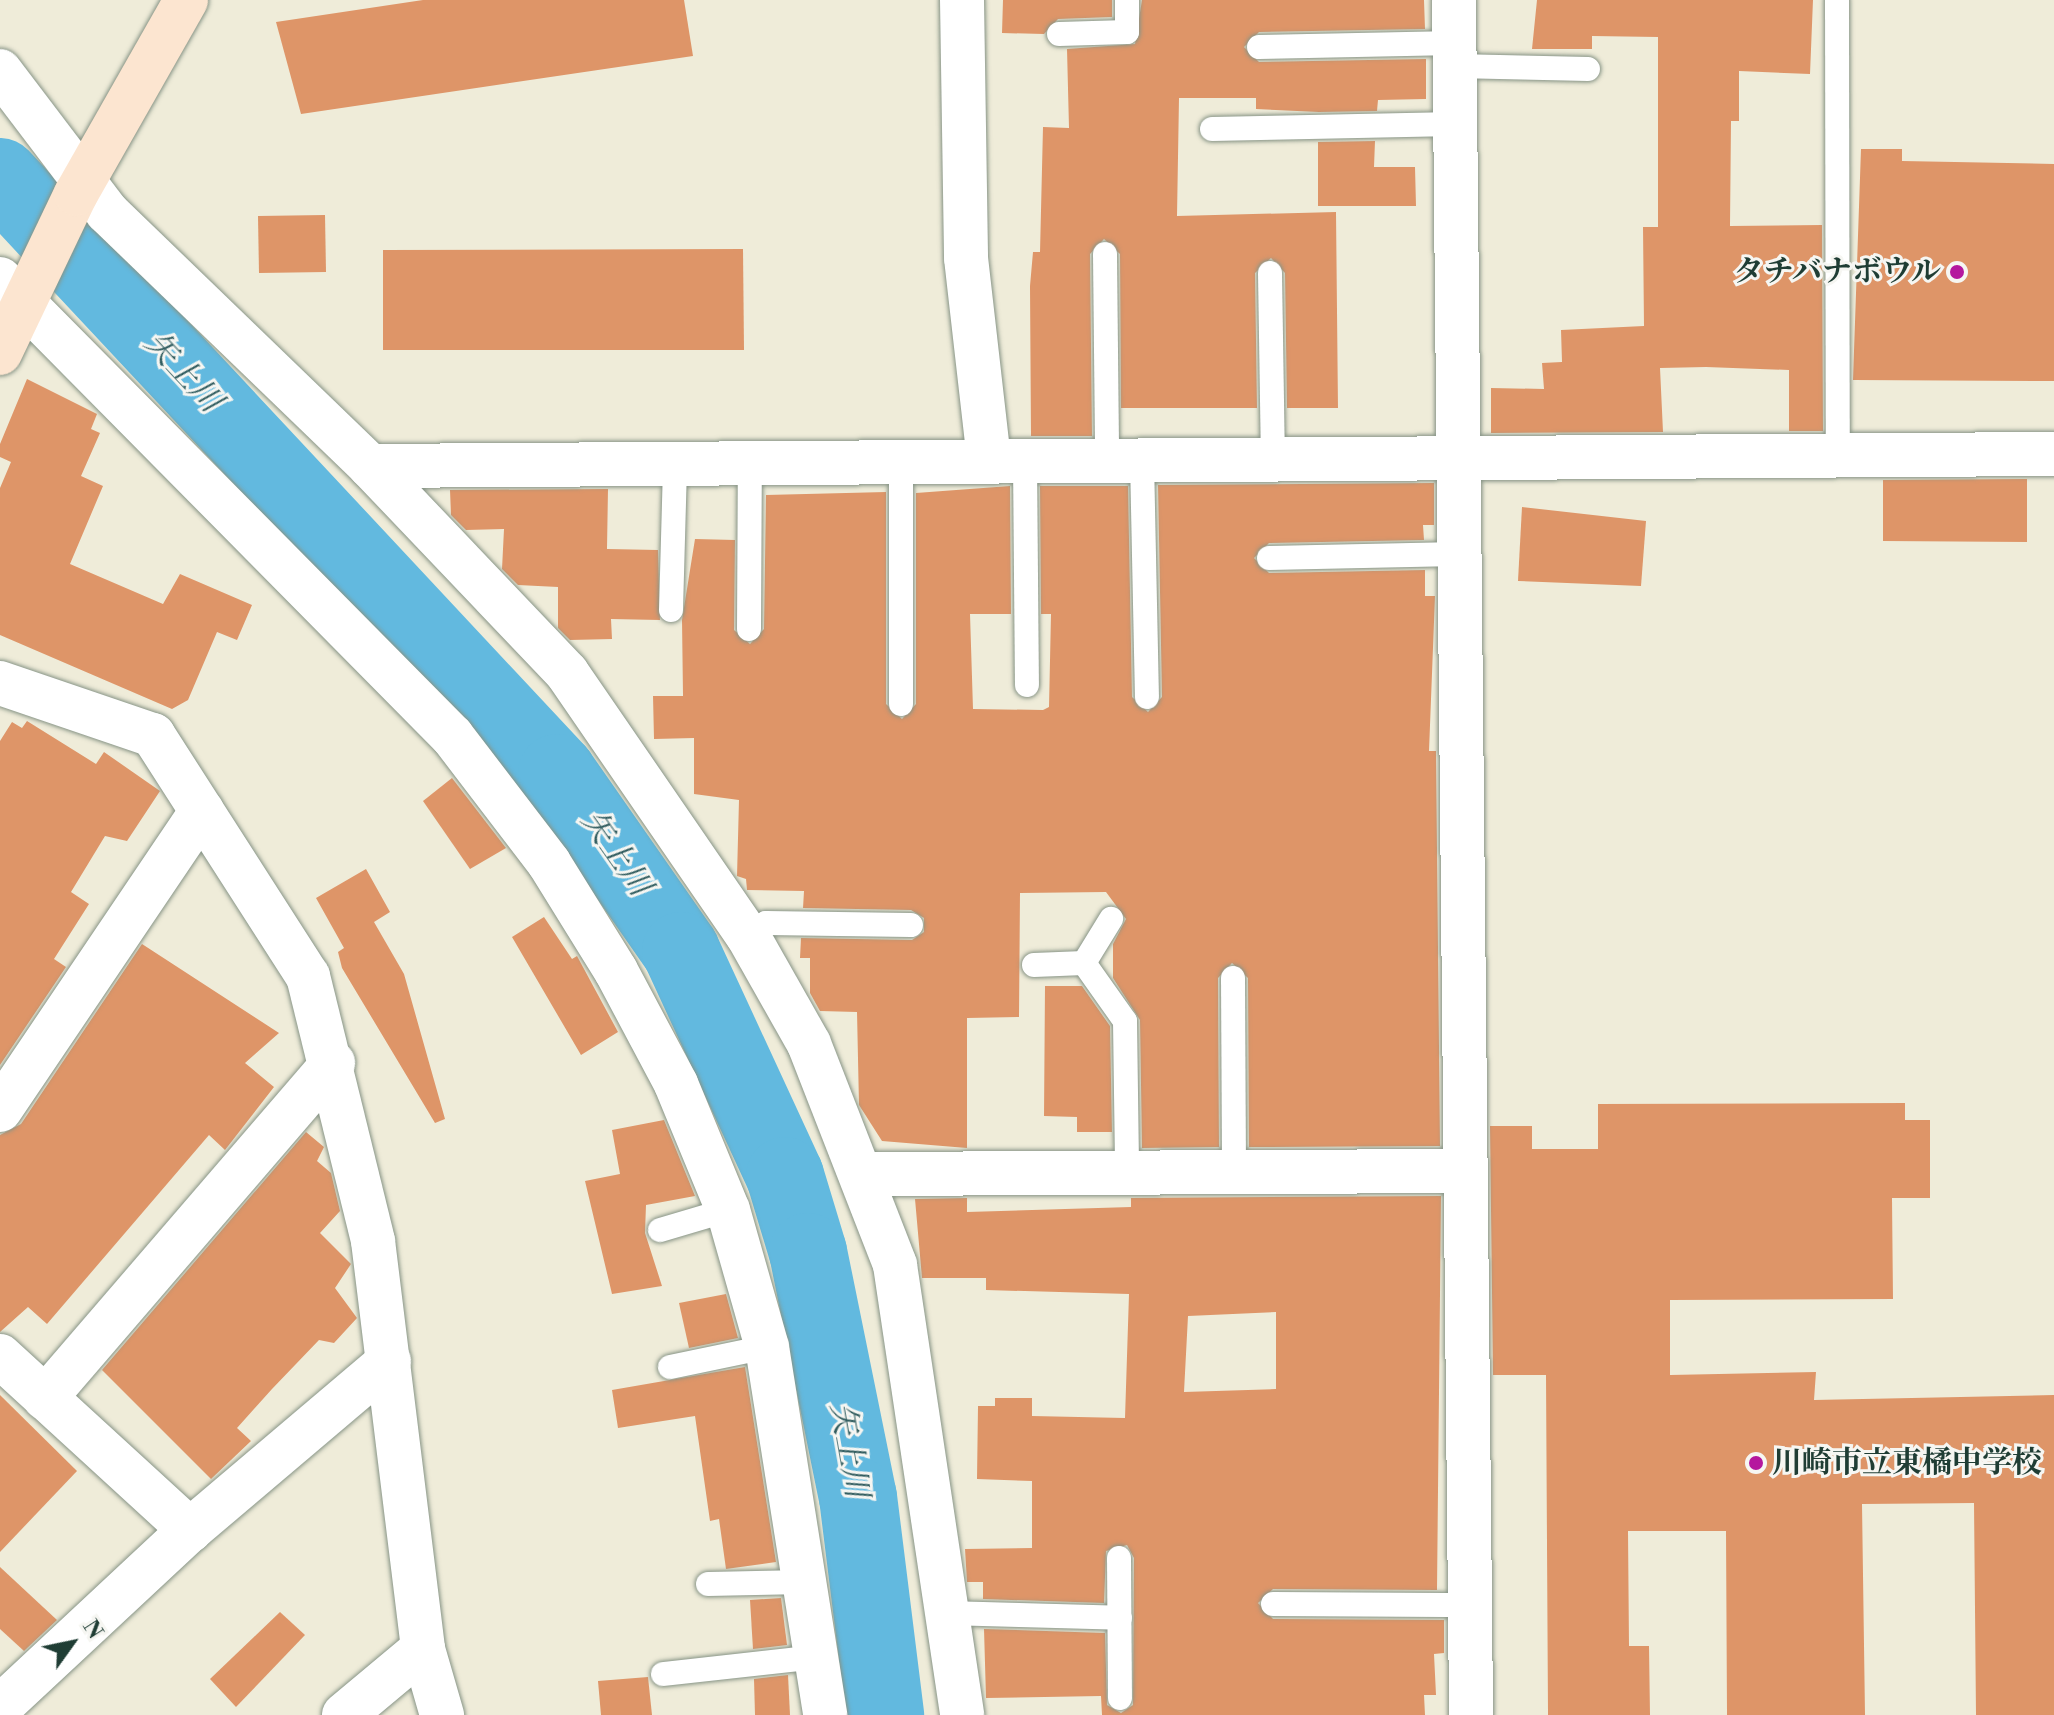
<!DOCTYPE html>
<meta charset="utf-8">
<style>
body{margin:0}
#map{position:relative;width:2054px;height:1715px;overflow:hidden;background:#efecd9;font-family:"Libre Bodoni","Noto Serif JP",serif}
div>[style]{position:absolute}
.river>*{height:78px;margin:-39px;padding:0 39px;transform-origin:39px;border-radius:39px;background:#62b9df}
.building>*{inset:0;background:#de9568}
.roads{filter:drop-shadow(0 0 2px #879486) drop-shadow(0 0 2px #879486)}
.service>*{height:24px;margin:-12px;padding:0 12px;transform-origin:12px;border-radius:12px;background:#fff}
.minor>*{height:44px;margin:-22px;padding:0 22px;transform-origin:22px;border-radius:22px;background:#fff}
.secondary>*{height:44px;margin:-22px;padding:0 22px;transform-origin:22px;border-radius:22px;background:#fce5d0}
.dots>*{width:22px;height:22px;translate:-50% -50%;box-sizing:border-box;border:4px solid #f6f6f2;border-radius:50%}
span{translate:-50% -50%;white-space:nowrap;text-align:center;line-height:1.15;-webkit-text-stroke:6px #f6f6f2;paint-order:stroke}
.poi-label{font-size:30px;color:#1f3d34;font-weight:700}
.right{translate:-100% -50%;text-align:right}
.left{translate:0 -50%;text-align:left}
.water-label{font-size:32px;color:#305c5f;font-style:italic}
.north{position:absolute;left:32px;top:1603px;width:80px;height:80px;-webkit-text-stroke:6px #f6f6f2;paint-order:stroke;rotate:57deg;font-size:22px;font-weight:700;line-height:32px;text-align:center;color:#1f3d34}
.north::after{content:'';display:block;margin:auto;width:28px;height:36px;background:#1f3d34;clip-path:polygon(50% 0,100% 100%,50% 72%,0 100%)}
</style>
<div id="map">
<div class="river">
<i style="left:0;top:177px;width:816px;rotate:46.94deg"></i>
<i style="left:557px;top:773px;width:217px;rotate:55.1deg"></i>
<i style="left:681px;top:951px;width:248px;rotate:65.2deg"></i>
<i style="left:785px;top:1176px;width:79px;rotate:73.2deg"></i>
<i style="left:808px;top:1252px;width:250px;rotate:78.5deg"></i>
<i style="left:858px;top:1497px;width:220px;rotate:82.9deg"></i>
</div>
<div class="building">
<i style="clip-path:polygon(423px 0,684px 0,693px 56px,301px 114px,276px 22px)"></i>
<i style="clip-path:polygon(1003px 0,1112px 0,1112px 17px,1058px 19px,1044px 34px,1002px 33px)"></i>
<i style="clip-path:polygon(1142px 0,1424px 0,1425px 29px,1259px 32px,1244px 47px,1259px 62px,1426px 59px,1426px 99px,1378px 100px,1377px 111px,1319px 112px,1256px 109px,1256px 98px,1179px 98px,1177px 216px,1336px 212px,1338px 408px,1287px 408px,1285px 273px,1271px 258px,1255px 273px,1257px 408px,1121px 408px,1120px 254px,1104px 239px,1090px 254px,1092px 436px,1031px 436px,1030px 286px,1033px 252px,1040px 252px,1043px 127px,1069px 128px,1067px 49px,1135px 44px)"></i>
<i style="clip-path:polygon(1537px 0,1813px 0,1810px 74px,1739px 71px,1739px 121px,1731px 121px,1730px 226px,1822px 225px,1823px 431px,1789px 431px,1789px 370px,1706px 367px,1660px 368px,1663px 432px,1491px 433px,1491px 388px,1544px 389px,1542px 363px,1562px 362px,1561px 330px,1644px 326px,1643px 227px,1658px 227px,1658px 37px,1592px 36px,1592px 49px,1532px 49px)"></i>
<i style="clip-path:polygon(1375px 141px,1374px 167px,1415px 167px,1416px 206px,1318px 206px,1318px 142px)"></i>
<i style="clip-path:polygon(1861px 149px,1902px 149px,1902px 161px,2054px 164px,2054px 381px,1853px 380px)"></i>
<i style="clip-path:polygon(325px 215px,326px 272px,259px 273px,258px 216px)"></i>
<i style="clip-path:polygon(743px 249px,744px 350px,383px 350px,383px 250px)"></i>
<i style="clip-path:polygon(27px 379px,97px 414px,91px 429px,100px 433px,81px 476px,103px 486px,70px 564px,163px 604px,180px 574px,252px 605px,237px 640px,217px 632px,188px 700px,172px 709px,0 635px,0 488px,11px 462px,0 457px,0 444px)"></i>
<i style="clip-path:polygon(2027px 479px,2027px 542px,1883px 541px,1883px 480px)"></i>
<i style="clip-path:polygon(1434px 483px,1434px 525px,1423px 525px,1424px 540px,1269px 543px,1254px 558px,1269px 573px,1425px 570px,1425px 596px,1435px 596px,1429px 751px,1436px 751px,1440px 1146px,1249px 1147px,1248px 978px,1232px 963px,1218px 978px,1219px 1147px,1142px 1148px,1140px 1020px,1113px 978px,1113px 944px,1126px 919px,1106px 892px,1020px 893px,1019px 1017px,967px 1018px,967px 1148px,882px 1141px,859px 1105px,857px 1012px,820px 1011px,810px 993px,810px 958px,800px 958px,801px 938px,912px 940px,924px 932px,924px 918px,911px 910px,803px 908px,804px 891px,747px 890px,746px 879px,737px 876px,739px 800px,694px 794px,694px 738px,654px 739px,653px 696px,683px 696px,682px 620px,695px 539px,735px 540px,734px 630px,750px 644px,764px 629px,766px 495px,886px 492px,886px 704px,902px 719px,916px 704px,916px 493px,1010px 486px,1011px 614px,970px 614px,973px 709px,1043px 710px,1049px 707px,1051px 614px,1041px 614px,1040px 486px,1128px 486px,1132px 697px,1148px 712px,1162px 697px,1158px 485px)"></i>
<i style="clip-path:polygon(608px 489px,607px 549px,658px 550px,660px 620px,611px 619px,612px 639px,570px 640px,558px 628px,558px 587px,518px 585px,502px 569px,504px 529px,466px 530px,451px 515px,450px 490px)"></i>
<i style="clip-path:polygon(1522px 507px,1646px 521px,1641px 586px,1518px 581px)"></i>
<i style="clip-path:polygon(27px 721px,96px 764px,104px 752px,160px 791px,127px 841px,105px 836px,71px 892px,89px 904px,54px 959px,66px 967px,0 1065px,0 741px,12px 722px,22px 728px)"></i>
<i style="clip-path:polygon(452px 778px,506px 848px,470px 869px,423px 801px)"></i>
<i style="clip-path:polygon(366px 869px,390px 912px,374px 922px,404px 974px,445px 1119px,435px 1123px,342px 968px,338px 952px,344px 948px,316px 898px)"></i>
<i style="clip-path:polygon(544px 917px,572px 959px,577px 956px,618px 1032px,581px 1055px,512px 937px)"></i>
<i style="clip-path:polygon(142px 944px,279px 1033px,245px 1063px,274px 1087px,225px 1150px,209px 1135px,47px 1324px,28px 1307px,0 1332px,0 1135px,21px 1124px)"></i>
<i style="clip-path:polygon(1045px 986px,1082px 986px,1110px 1026px,1112px 1132px,1077px 1132px,1077px 1117px,1044px 1116px)"></i>
<i style="clip-path:polygon(1905px 1103px,1905px 1120px,1930px 1120px,1930px 1198px,1892px 1198px,1893px 1299px,1670px 1300px,1670px 1375px,1816px 1372px,1814px 1400px,2054px 1395px,2054px 1715px,1976px 1715px,1974px 1503px,1862px 1504px,1865px 1715px,1727px 1715px,1726px 1531px,1628px 1531px,1629px 1646px,1649px 1646px,1650px 1715px,1548px 1715px,1546px 1375px,1493px 1375px,1490px 1126px,1532px 1126px,1532px 1149px,1598px 1149px,1598px 1104px)"></i>
<i style="clip-path:polygon(664px 1120px,695px 1196px,646px 1205px,645px 1233px,662px 1286px,612px 1294px,585px 1181px,620px 1174px,612px 1130px)"></i>
<i style="clip-path:polygon(306px 1132px,324px 1147px,317px 1161px,331px 1173px,340px 1211px,320px 1233px,351px 1264px,335px 1288px,357px 1318px,334px 1343px,319px 1340px,272px 1389px,237px 1428px,251px 1441px,211px 1479px,102px 1370px)"></i>
<i style="clip-path:polygon(evenodd,1441px 1196px,1437px 1590px,1273px 1589px,1258px 1603px,1273px 1619px,1444px 1620px,1444px 1653px,1434px 1654px,1436px 1695px,1424px 1695px,1425px 1715px,1102px 1715px,1101px 1696px,986px 1698px,984px 1629px,1105px 1633px,1107px 1705px,1121px 1713px,1133px 1705px,1134px 1558px,1127px 1545px,1106px 1551px,1104px 1603px,983px 1599px,983px 1582px,967px 1582px,965px 1549px,1032px 1548px,1032px 1481px,977px 1479px,978px 1406px,995px 1406px,995px 1398px,1032px 1398px,1032px 1416px,1125px 1418px,1129px 1294px,986px 1290px,986px 1278px,922px 1278px,915px 1199px,967px 1198px,967px 1212px,1131px 1207px,1131px 1198px,1441px 1196px,1276px 1312px,1276px 1389px,1184px 1392px,1188px 1316px,1276px 1312px)"></i>
<i style="clip-path:polygon(726px 1294px,738px 1338px,689px 1348px,679px 1303px)"></i>
<i style="clip-path:polygon(745px 1367px,776px 1562px,726px 1569px,719px 1519px,710px 1521px,695px 1416px,618px 1428px,612px 1390px)"></i>
<i style="clip-path:polygon(0 1395px,77px 1471px,0 1552px)"></i>
<i style="clip-path:polygon(0 1567px,57px 1620px,24px 1651px,0 1629px)"></i>
<i style="clip-path:polygon(781px 1598px,787px 1645px,753px 1649px,750px 1600px)"></i>
<i style="clip-path:polygon(280px 1612px,305px 1635px,236px 1707px,210px 1679px)"></i>
<i style="clip-path:polygon(788px 1675px,790px 1715px,755px 1715px,754px 1679px)"></i>
<i style="clip-path:polygon(648px 1677px,652px 1715px,601px 1715px,598px 1681px)"></i>
</div>
<div class="roads">
<div class="service">
<i style="left:1837px;top:0;width:456px;rotate:89.9deg"></i>
<i style="left:1059px;top:34px;width:68px;rotate:-1.7deg"></i>
<i style="left:1127px;top:32px;width:32px;rotate:-90deg"></i>
<i style="left:1259px;top:47px;width:196px;rotate:-1.2deg"></i>
<i style="left:1455px;top:66px;width:133px;rotate:1.3deg"></i>
<i style="left:1212px;top:129px;width:243px;rotate:-1.2deg"></i>
<i style="left:1105px;top:254px;width:207px;rotate:89.4deg"></i>
<i style="left:1270px;top:273px;width:187px;rotate:89.1deg"></i>
<i style="left:1142px;top:460px;width:237px;rotate:88.8deg"></i>
<i style="left:1025px;top:461px;width:224px;rotate:89.5deg"></i>
<i style="left:901px;top:467px;width:237px;rotate:90deg"></i>
<i style="left:1269px;top:558px;width:189px;rotate:-1.2deg"></i>
<i style="left:671px;top:610px;width:145px;rotate:-88.4deg"></i>
<i style="left:749px;top:629px;width:164px;rotate:-89.7deg"></i>
<i style="left:748px;top:936px;width:22px;rotate:-36deg"></i>
<i style="left:766px;top:923px;width:145px;rotate:0.8deg"></i>
<i style="left:1084px;top:963px;width:71px;rotate:54.7deg"></i>
<i style="left:1125px;top:1021px;width:148px;rotate:89.2deg"></i>
<i style="left:1034px;top:965px;width:50px;rotate:-2.3deg"></i>
<i style="left:1084px;top:963px;width:52px;rotate:-58.5deg"></i>
<i style="left:1233px;top:978px;width:192px;rotate:89.7deg"></i>
<i style="left:660px;top:1230px;width:71px;rotate:-16.4deg"></i>
<i style="left:670px;top:1367px;width:99px;rotate:-11.7deg"></i>
<i style="left:1119px;top:1558px;width:140px;rotate:89.6deg"></i>
<i style="left:708px;top:1584px;width:96px;rotate:-1.2deg"></i>
<i style="left:1273px;top:1604px;width:197px;rotate:0.3deg"></i>
<i style="left:946px;top:1613px;width:174px;rotate:1.6deg"></i>
<i style="left:663px;top:1674px;width:154px;rotate:-6.3deg"></i>
</div>
<div class="minor">
<i style="left:962px;top:0;width:258px;rotate:89.1deg"></i>
<i style="left:966px;top:258px;width:204px;rotate:83.5deg"></i>
<i style="left:1454px;top:0;width:1715px;rotate:89.43deg"></i>
<i style="left:0;top:71px;width:177px;rotate:52.8deg"></i>
<i style="left:107px;top:212px;width:366px;rotate:44deg"></i>
<i style="left:370px;top:466px;width:286px;rotate:46.4deg"></i>
<i style="left:567px;top:673px;width:319px;rotate:55.5deg"></i>
<i style="left:748px;top:936px;width:124px;rotate:60.5deg"></i>
<i style="left:809px;top:1044px;width:237px;rotate:68.7deg"></i>
<i style="left:895px;top:1265px;width:455px;rotate:81.5deg"></i>
<i style="left:0;top:279px;width:643px;rotate:45.32deg"></i>
<i style="left:452px;top:736px;width:160px;rotate:52.6deg"></i>
<i style="left:549px;top:863px;width:127px;rotate:58.2deg"></i>
<i style="left:616px;top:971px;width:128px;rotate:62deg"></i>
<i style="left:676px;top:1084px;width:136px;rotate:67.6deg"></i>
<i style="left:728px;top:1210px;width:142px;rotate:74.1deg"></i>
<i style="left:767px;top:1347px;width:373px;rotate:81deg"></i>
<i style="left:370px;top:466px;width:1684px;rotate:-0.41deg"></i>
<i style="left:0;top:683px;width:162px;rotate:18.8deg"></i>
<i style="left:153px;top:735px;width:287px;rotate:57.3deg"></i>
<i style="left:308px;top:976px;width:273px;rotate:76.2deg"></i>
<i style="left:373px;top:1241px;width:411px;rotate:83deg"></i>
<i style="left:423px;top:1649px;width:69px;rotate:73.9deg"></i>
<i style="left:0;top:1110px;width:361px;rotate:-56deg"></i>
<i style="left:865px;top:1174px;width:600px;rotate:-0.29deg"></i>
<i style="left:0;top:1356px;width:258px;rotate:42.5deg"></i>
<i style="left:45px;top:1398px;width:442px;rotate:-49.3deg"></i>
<i style="left:0;top:1707px;width:260px;rotate:-43deg"></i>
<i style="left:190px;top:1530px;width:261px;rotate:-40.3deg"></i>
<i style="left:344px;top:1715px;width:103px;rotate:-39.9deg"></i>
</div>
<div class="secondary">
<i style="left:0;top:353px;width:176px;rotate:-64.5deg"></i>
<i style="left:76px;top:194px;width:223px;rotate:-60.4deg"></i>
</div>
</div>
<div class="dots">
<i style="left:1957px;top:272px;background:#b5179e"></i>
<i style="left:1756px;top:1463px;background:#b5179e"></i>
</div>
<div class="poi-label">
<span class="right" style="left:1941px;top:272px">タチバナボウル</span>
<span class="left" style="left:1772px;top:1463px">川崎市立東橘中学校</span>
</div>
<div class="water-label">
<span style="left:183px;top:372px;rotate:47deg">矢上川</span>
<span style="left:616px;top:853px;rotate:55deg">矢上川</span>
<span style="left:849px;top:1450px;rotate:80deg">矢上川</span>
</div>
<div class="north">N</div>
</div>
